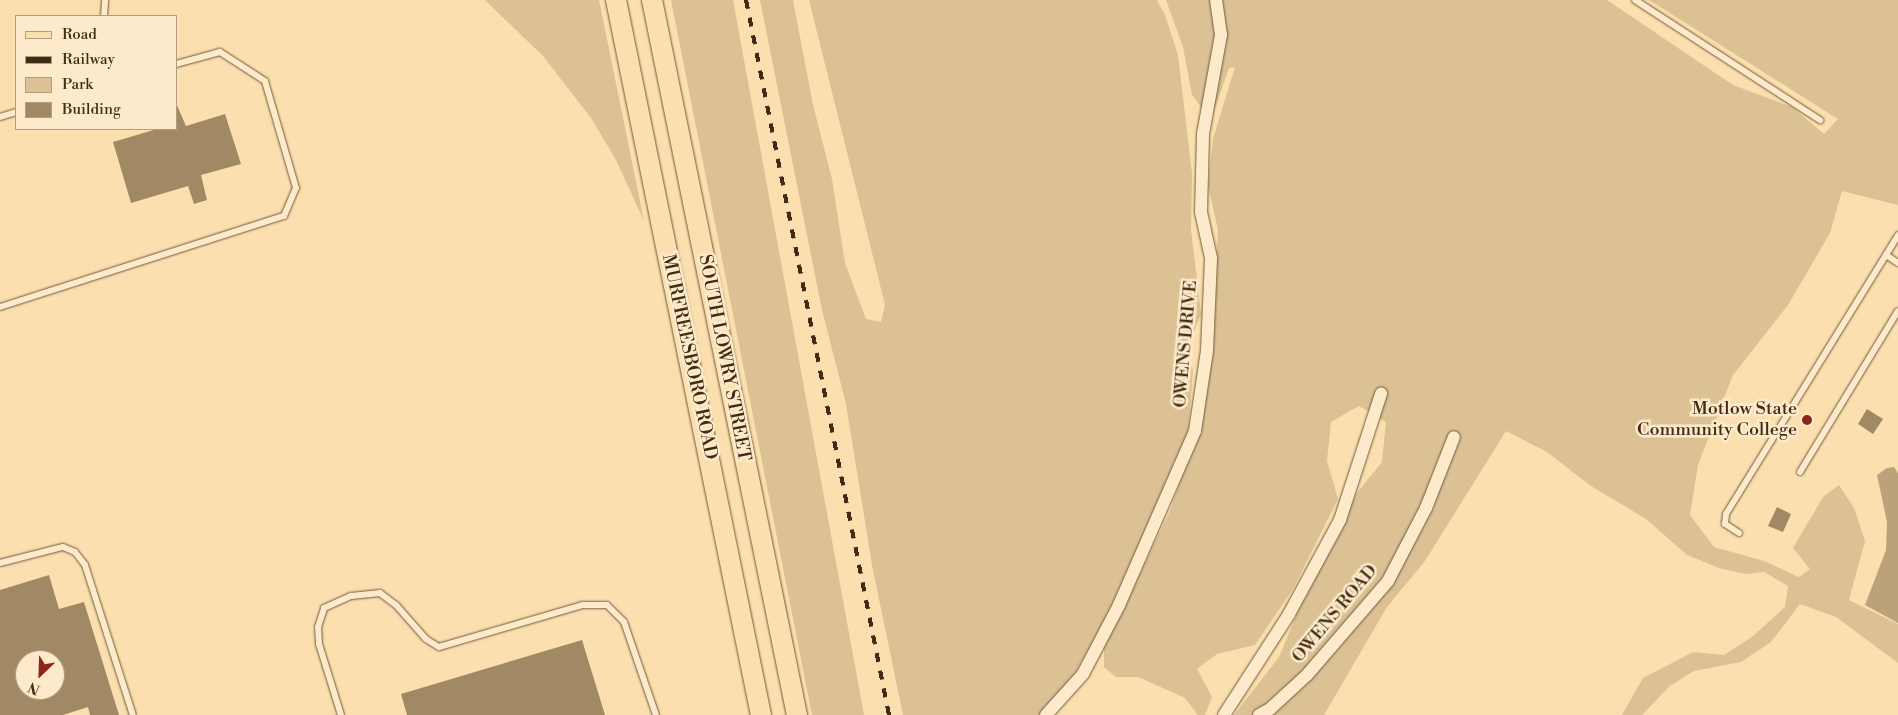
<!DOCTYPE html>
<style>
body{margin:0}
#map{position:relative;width:1898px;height:715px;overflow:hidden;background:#fcdfaf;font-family:"Libre Bodoni",serif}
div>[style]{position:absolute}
.green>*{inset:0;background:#dcc195}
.water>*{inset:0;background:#bca27a}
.building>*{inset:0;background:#a28965}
.roads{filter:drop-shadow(0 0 1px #6f593b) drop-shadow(0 0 1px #6f593b)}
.service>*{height:6px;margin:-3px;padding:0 3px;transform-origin:3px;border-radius:3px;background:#fdeacb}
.minor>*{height:12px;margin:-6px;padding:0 6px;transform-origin:6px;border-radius:6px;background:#fdeacb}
.primary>*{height:20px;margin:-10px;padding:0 10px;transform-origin:10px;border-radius:10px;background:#fcdfaf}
.rail>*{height:4px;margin-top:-2px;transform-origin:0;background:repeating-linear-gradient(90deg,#402c14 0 9px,transparent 0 18px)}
.dots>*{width:14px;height:14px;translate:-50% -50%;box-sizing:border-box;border:2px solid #fdeacb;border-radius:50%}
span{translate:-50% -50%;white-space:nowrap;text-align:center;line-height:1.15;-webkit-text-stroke:5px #fdeacb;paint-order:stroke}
.street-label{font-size:18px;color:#402c14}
.poi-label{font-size:18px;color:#402c14}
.right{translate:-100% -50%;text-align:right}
.legend{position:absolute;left:15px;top:15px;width:162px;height:115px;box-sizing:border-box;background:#fdeacb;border:1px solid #b19e82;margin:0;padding:6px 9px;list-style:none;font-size:15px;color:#402c14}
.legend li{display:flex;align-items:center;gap:10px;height:25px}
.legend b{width:25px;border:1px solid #b19e82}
.north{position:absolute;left:15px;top:650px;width:50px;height:50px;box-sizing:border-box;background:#fdeacb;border:1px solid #b19e82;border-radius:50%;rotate:204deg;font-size:14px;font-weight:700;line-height:20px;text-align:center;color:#402c14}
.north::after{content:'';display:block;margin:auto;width:18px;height:22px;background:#8f2418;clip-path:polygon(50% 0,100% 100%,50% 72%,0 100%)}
</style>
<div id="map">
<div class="green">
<i style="clip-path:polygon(485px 0,599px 0,644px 221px,616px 160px,591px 118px,543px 56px)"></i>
<i style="clip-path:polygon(671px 0,733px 0,864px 715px,812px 715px)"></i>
<i style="clip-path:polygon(760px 0,793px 0,813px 105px,832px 179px,845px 263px,866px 319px,881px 322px,885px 305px,809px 0,1157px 0,1165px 15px,1178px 55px,1192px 173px,1191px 229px,1201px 314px,1186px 353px,1193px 370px,1188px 433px,1106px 619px,1073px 677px,1039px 715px,903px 715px,872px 565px,846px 404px,822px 310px)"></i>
<i style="clip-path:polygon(1166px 0,1607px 0,1733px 85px,1792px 107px,1824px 134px,1838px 119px,1649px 0,1898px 0,1898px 205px,1842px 191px,1830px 233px,1788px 305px,1733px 375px,1698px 465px,1690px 515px,1714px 547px,1764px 561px,1799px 577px,1810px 569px,1793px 548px,1823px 497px,1839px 485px,1854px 508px,1865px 541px,1849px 600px,1898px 624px,1898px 663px,1836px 617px,1800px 604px,1771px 642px,1741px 662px,1694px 671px,1670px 686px,1642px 715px,1622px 715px,1643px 678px,1693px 652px,1724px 655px,1752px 637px,1785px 607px,1788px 586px,1764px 572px,1746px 574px,1719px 568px,1687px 555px,1646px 519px,1591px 486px,1547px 452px,1506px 431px,1425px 561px,1387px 607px,1324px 715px,1234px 715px,1279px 657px,1303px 599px,1357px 493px,1382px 462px,1386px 422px,1359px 406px,1331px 422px,1327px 461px,1338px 499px,1293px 589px,1255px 645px,1217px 654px,1197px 669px,1212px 697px,1205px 715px,1198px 715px,1185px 698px,1138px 677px,1116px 677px,1104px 667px,1104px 647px,1169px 513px,1199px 429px,1213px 320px,1218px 230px,1208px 185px,1213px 139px,1235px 67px,1229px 68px,1211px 120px,1192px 95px,1183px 47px)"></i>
</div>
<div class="water">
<i style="clip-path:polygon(1894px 467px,1898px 473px,1898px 623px,1865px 605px,1886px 550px,1887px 522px,1877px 475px,1887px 468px)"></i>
</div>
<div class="building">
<i style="clip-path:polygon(176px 103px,186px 126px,225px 114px,241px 164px,201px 175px,207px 200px,194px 204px,188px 186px,131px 203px,113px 142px,157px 129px,176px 129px)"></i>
<i style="clip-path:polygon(1867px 409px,1883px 419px,1873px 434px,1858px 424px)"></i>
<i style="clip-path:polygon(1777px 507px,1791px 514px,1783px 532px,1768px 526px)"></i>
<i style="clip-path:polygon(evenodd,49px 575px,59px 609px,84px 602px,119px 715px,90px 715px,88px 707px,63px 715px,0 715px,0 590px,49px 575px,25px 660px,55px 660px,55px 690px,25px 690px,25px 660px)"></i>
<i style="clip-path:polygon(582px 640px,605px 715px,407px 715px,401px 694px)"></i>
</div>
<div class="roads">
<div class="service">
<i style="left:1635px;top:0;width:221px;rotate:33deg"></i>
<i style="left:104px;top:16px;width:16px;rotate:-86deg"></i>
<i style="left:0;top:117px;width:17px;rotate:-17deg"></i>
<i style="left:1886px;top:255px;width:14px;rotate:34deg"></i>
<i style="left:0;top:307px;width:298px;rotate:-17.8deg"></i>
<i style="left:284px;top:216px;width:30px;rotate:-67deg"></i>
<i style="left:296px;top:188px;width:111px;rotate:-106.2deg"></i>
<i style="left:265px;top:81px;width:54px;rotate:-147.2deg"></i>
<i style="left:220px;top:52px;width:46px;rotate:164.7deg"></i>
<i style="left:1800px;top:472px;width:188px;rotate:-58.7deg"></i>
<i style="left:1739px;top:533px;width:17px;rotate:-147deg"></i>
<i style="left:1725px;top:524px;width:10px;rotate:-84deg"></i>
<i style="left:1726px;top:514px;width:328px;rotate:-58.3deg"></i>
<i style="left:0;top:563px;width:65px;rotate:-14.3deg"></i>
<i style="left:63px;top:547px;width:13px;rotate:23deg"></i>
<i style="left:75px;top:552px;width:16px;rotate:52deg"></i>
<i style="left:85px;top:565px;width:157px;rotate:72.3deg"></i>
<i style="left:341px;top:715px;width:74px;rotate:-107.2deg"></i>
<i style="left:319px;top:644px;width:17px;rotate:-93deg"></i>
<i style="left:318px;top:627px;width:20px;rotate:-72deg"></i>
<i style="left:324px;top:608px;width:30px;rotate:-24deg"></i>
<i style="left:351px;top:596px;width:29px;rotate:-6deg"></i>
<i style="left:380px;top:593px;width:20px;rotate:37deg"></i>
<i style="left:396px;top:605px;width:45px;rotate:48.6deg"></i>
<i style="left:426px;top:639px;width:15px;rotate:32deg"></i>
<i style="left:439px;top:647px;width:150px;rotate:-16.3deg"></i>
<i style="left:583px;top:605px;width:24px"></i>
<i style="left:607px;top:605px;width:24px;rotate:45deg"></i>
<i style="left:624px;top:622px;width:98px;rotate:71deg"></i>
</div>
<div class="minor">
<i style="left:1046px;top:715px;width:55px;rotate:-47.9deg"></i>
<i style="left:1083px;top:674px;width:78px;rotate:-62.4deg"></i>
<i style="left:1119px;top:605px;width:190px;rotate:-66.4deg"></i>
<i style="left:1195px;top:431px;width:81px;rotate:-81.5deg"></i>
<i style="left:1207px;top:351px;width:93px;rotate:-87.5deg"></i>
<i style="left:1211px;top:258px;width:47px;rotate:-102.3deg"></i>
<i style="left:1201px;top:212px;width:78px;rotate:-88.5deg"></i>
<i style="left:1203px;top:134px;width:101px;rotate:-79.7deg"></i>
<i style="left:1221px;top:35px;width:35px;rotate:-98deg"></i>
<i style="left:1224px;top:715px;width:120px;rotate:-57.2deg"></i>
<i style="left:1289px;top:614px;width:107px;rotate:-61.5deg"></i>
<i style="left:1340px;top:520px;width:133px;rotate:-72deg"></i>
<i style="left:1259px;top:715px;width:13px;rotate:-29deg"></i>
<i style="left:1270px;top:709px;width:50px;rotate:-42.6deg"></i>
<i style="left:1307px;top:675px;width:124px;rotate:-49.2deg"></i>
<i style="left:1388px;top:581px;width:82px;rotate:-62.5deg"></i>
<i style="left:1426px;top:508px;width:76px;rotate:-68.5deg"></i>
</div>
<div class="primary">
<i style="left:616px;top:0;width:730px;rotate:78.54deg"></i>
<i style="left:652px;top:0;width:730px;rotate:78.54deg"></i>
</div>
</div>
<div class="rail">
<i style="left:746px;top:0;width:729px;rotate:78.69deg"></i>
</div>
<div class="dots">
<i style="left:1807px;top:420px;background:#8f2418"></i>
</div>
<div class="street-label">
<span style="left:1186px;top:344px;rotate:-85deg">OWENS DRIVE</span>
<span style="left:689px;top:357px;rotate:78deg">MURFREESBORO ROAD</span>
<span style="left:724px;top:358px;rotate:79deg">SOUTH LOWRY STREET</span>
<span style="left:1335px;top:614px;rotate:-50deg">OWENS ROAD</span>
</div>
<div class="poi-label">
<span class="right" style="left:1797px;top:420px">Motlow State<br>Community College</span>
</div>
<ul class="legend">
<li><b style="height:6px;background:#fcdfaf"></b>Road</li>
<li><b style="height:6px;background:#402c14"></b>Railway</li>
<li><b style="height:14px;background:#dcc195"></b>Park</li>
<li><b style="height:14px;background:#a28965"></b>Building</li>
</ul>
<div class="north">N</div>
</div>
